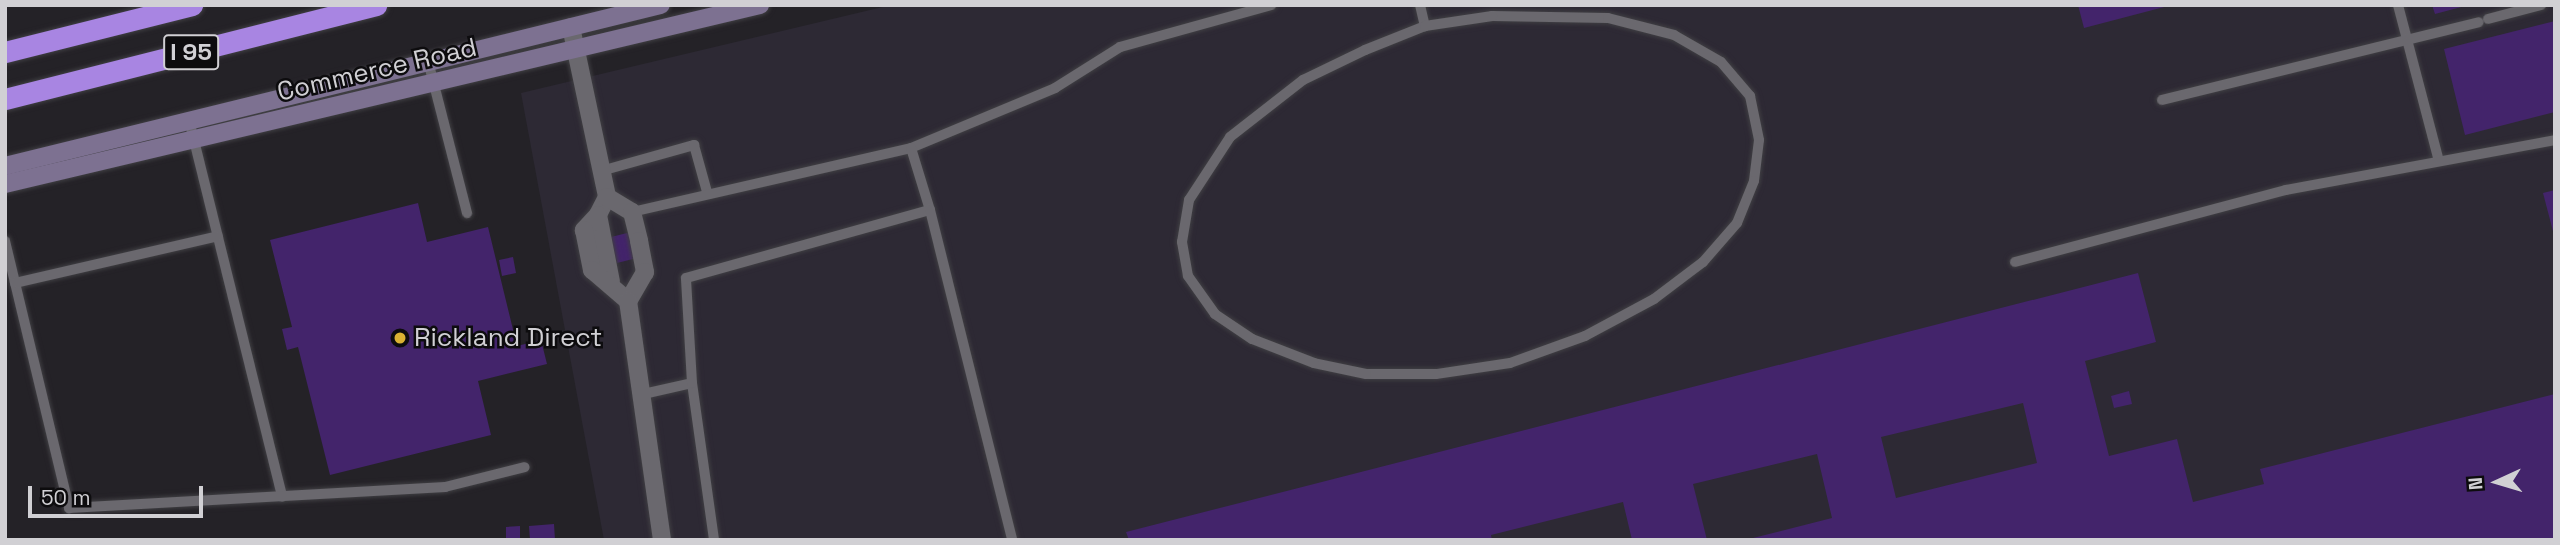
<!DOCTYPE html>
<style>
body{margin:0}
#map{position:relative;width:2560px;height:545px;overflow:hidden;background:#242227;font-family:"Space Grotesk",sans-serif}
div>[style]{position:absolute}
.built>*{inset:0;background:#2d2934}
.building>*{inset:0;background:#43246b}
.roads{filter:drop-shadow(0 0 2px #403f43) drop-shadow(0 0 2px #403f43)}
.lane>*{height:10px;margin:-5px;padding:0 5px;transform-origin:5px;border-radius:5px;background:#6a686e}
.street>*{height:18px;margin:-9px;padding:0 9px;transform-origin:9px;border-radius:9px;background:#6a686e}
.secondary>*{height:18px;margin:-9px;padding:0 9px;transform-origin:9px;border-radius:9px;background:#7d7191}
.highway>*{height:21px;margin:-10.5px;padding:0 10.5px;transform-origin:10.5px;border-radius:10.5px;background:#a885e2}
.dots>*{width:19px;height:19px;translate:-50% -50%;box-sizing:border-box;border:4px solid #0d0c0e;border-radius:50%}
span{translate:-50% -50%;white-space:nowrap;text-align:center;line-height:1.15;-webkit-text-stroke:5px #0d0c0e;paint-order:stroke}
.shield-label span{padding:2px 5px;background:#0d0c0e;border:2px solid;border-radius:5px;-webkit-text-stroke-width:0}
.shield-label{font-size:24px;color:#d1d0d4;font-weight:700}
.street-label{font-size:26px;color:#d1d0d4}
.poi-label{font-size:26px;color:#d1d0d4}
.left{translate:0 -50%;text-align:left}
.frame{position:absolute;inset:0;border:7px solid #d1d0d4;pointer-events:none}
.north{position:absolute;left:2462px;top:447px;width:70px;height:70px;-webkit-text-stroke:5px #0d0c0e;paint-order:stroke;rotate:266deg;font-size:19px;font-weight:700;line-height:28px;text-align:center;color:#d1d0d4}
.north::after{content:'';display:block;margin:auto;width:24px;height:32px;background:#d1d0d4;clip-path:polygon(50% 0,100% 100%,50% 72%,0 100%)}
.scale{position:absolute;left:28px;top:486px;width:175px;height:32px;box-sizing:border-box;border:4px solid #d1d0d4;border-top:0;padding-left:9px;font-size:21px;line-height:24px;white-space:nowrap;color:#d1d0d4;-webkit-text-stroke:5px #0d0c0e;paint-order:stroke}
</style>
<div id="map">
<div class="built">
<i style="clip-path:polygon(891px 5px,2555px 5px,2555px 540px,604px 540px,521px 93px)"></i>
</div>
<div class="building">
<i style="clip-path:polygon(2078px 5px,2168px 5px,2168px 6px,2084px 28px)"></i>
<i style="clip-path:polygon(2432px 5px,2465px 5px,2465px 6px,2435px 14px)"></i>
<i style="clip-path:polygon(2555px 21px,2555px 112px,2465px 135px,2444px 49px)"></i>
<i style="clip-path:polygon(2555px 190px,2555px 235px,2554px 235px,2543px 193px)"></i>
<i style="clip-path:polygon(418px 203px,427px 242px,488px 227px,517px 346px,541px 340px,547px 364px,478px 381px,491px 435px,330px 475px,298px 347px,287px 350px,282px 329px,292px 327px,270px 240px)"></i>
<i style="clip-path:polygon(631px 232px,637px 258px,617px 263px,611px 237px)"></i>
<i style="clip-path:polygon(513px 257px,516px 273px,502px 276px,499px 260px)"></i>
<i style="clip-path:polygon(evenodd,2138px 273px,2156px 342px,2085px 361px,2109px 456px,2177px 439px,2193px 502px,2264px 484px,2260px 469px,2555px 394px,2555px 540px,1745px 540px,1832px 518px,1817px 454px,1693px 484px,1707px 540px,1632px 540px,1623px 502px,1491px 535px,1492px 540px,1129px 540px,1126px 532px,2138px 273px,2023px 403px,2037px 463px,1896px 498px,1881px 437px,2023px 403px)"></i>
<i style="clip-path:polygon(2129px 391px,2132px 404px,2114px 408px,2111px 396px)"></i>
<i style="clip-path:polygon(554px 524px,555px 540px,530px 540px,529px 526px)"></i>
<i style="clip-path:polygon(520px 526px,520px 540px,506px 540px,506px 527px)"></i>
</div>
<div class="roads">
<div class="lane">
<i style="left:1420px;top:5px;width:22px;rotate:77deg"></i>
<i style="left:2398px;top:5px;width:157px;rotate:75.3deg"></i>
<i style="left:1492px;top:16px;width:116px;rotate:1deg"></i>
<i style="left:1608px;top:18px;width:68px;rotate:14.4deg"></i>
<i style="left:1674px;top:35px;width:54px;rotate:29.9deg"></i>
<i style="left:1721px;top:62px;width:45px;rotate:49.5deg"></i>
<i style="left:1750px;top:96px;width:45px;rotate:78.4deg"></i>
<i style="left:1759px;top:140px;width:41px;rotate:97deg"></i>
<i style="left:1754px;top:181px;width:45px;rotate:112deg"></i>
<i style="left:1737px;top:223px;width:52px;rotate:131.1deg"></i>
<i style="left:1703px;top:262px;width:61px;rotate:142.9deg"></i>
<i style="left:1654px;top:299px;width:78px;rotate:151.8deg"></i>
<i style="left:1585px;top:336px;width:80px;rotate:160.2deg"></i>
<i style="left:1510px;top:363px;width:75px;rotate:171.5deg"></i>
<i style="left:1436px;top:374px;width:70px;rotate:180deg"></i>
<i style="left:1366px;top:374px;width:53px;rotate:-168.1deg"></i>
<i style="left:1314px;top:363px;width:66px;rotate:-158.8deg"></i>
<i style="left:1252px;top:339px;width:45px;rotate:-146deg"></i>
<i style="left:1215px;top:314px;width:47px;rotate:-125.4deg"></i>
<i style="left:1188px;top:276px;width:35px;rotate:-100deg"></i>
<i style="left:1182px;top:242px;width:43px;rotate:-80.5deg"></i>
<i style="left:1189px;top:200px;width:75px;rotate:-56.9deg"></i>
<i style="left:1230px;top:137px;width:93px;rotate:-38deg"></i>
<i style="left:1303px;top:80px;width:69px;rotate:-25.8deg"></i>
<i style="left:1365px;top:50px;width:65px;rotate:-21.8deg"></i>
<i style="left:1425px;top:26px;width:68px;rotate:-8.5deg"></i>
<i style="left:2488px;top:19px;width:55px;rotate:-14.8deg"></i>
<i style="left:428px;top:61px;width:157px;rotate:75.6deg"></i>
<i style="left:2162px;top:100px;width:326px;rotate:-13.8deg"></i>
<i style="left:189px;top:120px;width:388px;rotate:76.1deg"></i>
<i style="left:911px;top:148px;width:156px;rotate:-22.6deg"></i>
<i style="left:1055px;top:88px;width:77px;rotate:-32.2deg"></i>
<i style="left:1120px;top:47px;width:157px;rotate:-15.5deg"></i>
<i style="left:601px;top:171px;width:97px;rotate:-15.6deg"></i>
<i style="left:694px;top:145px;width:49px;rotate:74.5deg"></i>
<i style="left:632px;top:212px;width:286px;rotate:-12.9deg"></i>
<i style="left:911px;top:148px;width:65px;rotate:73deg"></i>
<i style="left:5px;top:241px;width:275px;rotate:76.5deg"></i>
<i style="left:69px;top:508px;width:377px;rotate:-3.2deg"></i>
<i style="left:445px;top:487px;width:82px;rotate:-14deg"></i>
<i style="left:2015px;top:262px;width:280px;rotate:-14.9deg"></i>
<i style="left:2286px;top:190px;width:274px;rotate:-10.5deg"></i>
<i style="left:15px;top:283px;width:208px;rotate:-13deg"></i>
<i style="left:692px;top:383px;width:159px;rotate:82deg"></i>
<i style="left:639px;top:395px;width:54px;rotate:-12.8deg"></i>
<i style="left:692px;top:383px;width:105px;rotate:-93.3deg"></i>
<i style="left:686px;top:278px;width:253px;rotate:-15.6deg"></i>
<i style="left:930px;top:210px;width:340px;rotate:76deg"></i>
</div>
<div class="street">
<i style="left:571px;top:27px;width:174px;rotate:78deg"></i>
<i style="left:607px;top:197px;width:20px;rotate:117deg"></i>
<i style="left:598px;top:215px;width:68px;rotate:79deg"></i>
<i style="left:607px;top:197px;width:29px;rotate:31deg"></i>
<i style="left:632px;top:212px;width:30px;rotate:76deg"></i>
<i style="left:639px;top:241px;width:32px;rotate:79deg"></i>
<i style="left:645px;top:272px;width:34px;rotate:120deg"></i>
<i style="left:598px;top:215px;width:21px;rotate:133deg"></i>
<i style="left:584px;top:230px;width:41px;rotate:78.7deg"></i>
<i style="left:592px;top:270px;width:48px;rotate:40.7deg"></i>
<i style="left:628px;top:301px;width:241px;rotate:81.9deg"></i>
</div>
<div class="secondary">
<i style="left:5px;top:166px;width:675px;rotate:-13.79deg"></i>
<i style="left:5px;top:184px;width:776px;rotate:-13.34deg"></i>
</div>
<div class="highway">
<i style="left:5px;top:52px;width:193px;rotate:-14.1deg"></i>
<i style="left:5px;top:99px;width:383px;rotate:-14.2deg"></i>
</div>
</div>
<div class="dots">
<i style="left:400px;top:338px;background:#dbb233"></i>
</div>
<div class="shield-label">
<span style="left:191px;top:52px">I 95</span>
</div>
<div class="street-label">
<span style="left:377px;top:70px;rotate:-13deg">Commerce Road</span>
</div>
<div class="poi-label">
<span class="left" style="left:414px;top:338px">Rickland Direct</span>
</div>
<div class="frame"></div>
<div class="north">N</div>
<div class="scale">50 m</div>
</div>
